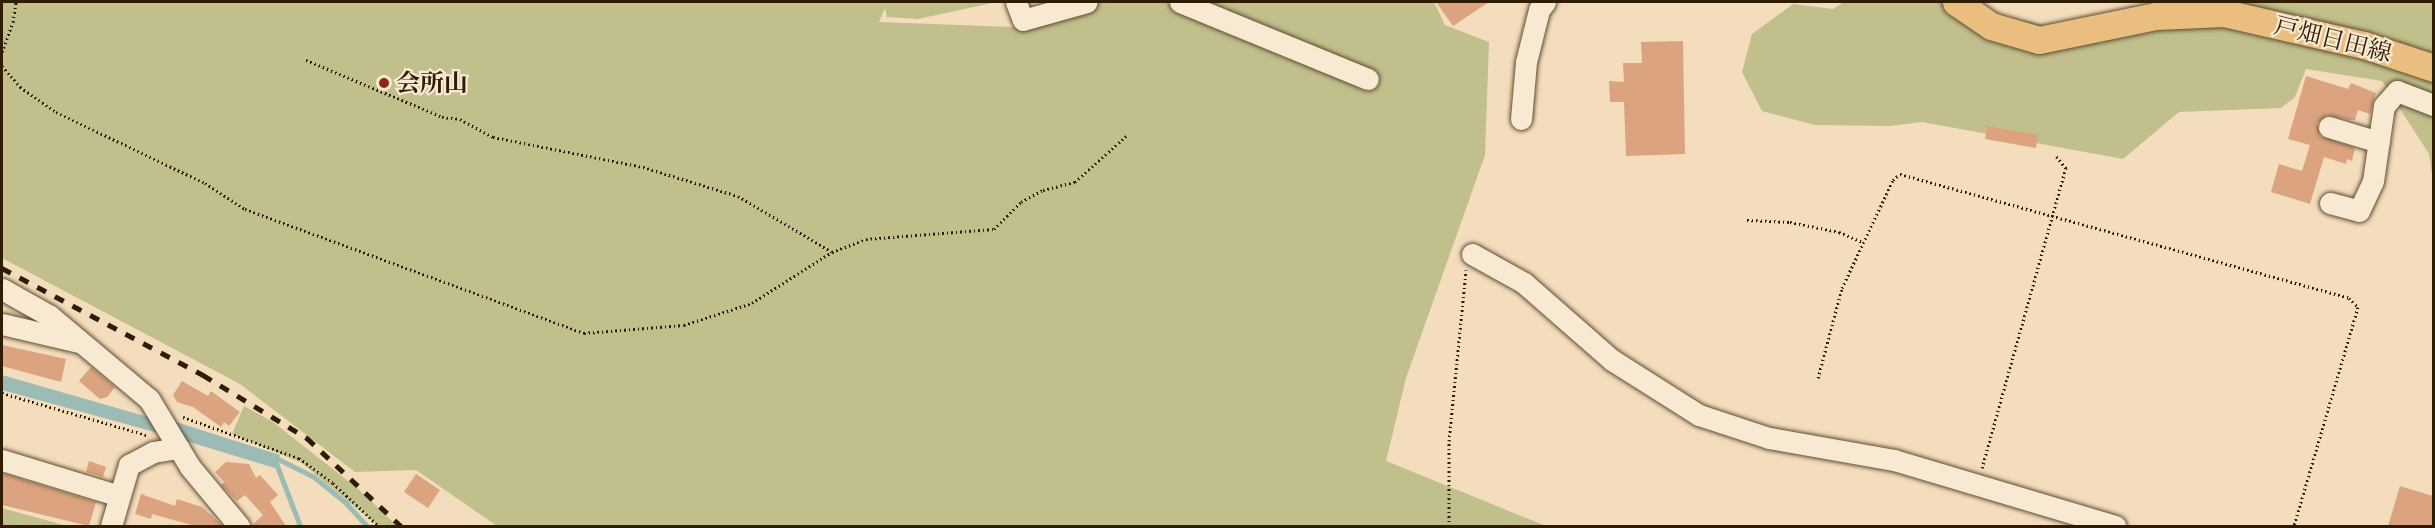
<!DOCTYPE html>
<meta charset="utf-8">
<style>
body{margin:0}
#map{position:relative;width:2435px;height:528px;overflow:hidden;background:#f4ddbc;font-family:"Gentium Book Plus","Noto Serif JP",serif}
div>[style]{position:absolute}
.green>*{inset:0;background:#c1bf8c}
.water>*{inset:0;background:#9cbbb4}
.stream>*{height:5px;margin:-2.5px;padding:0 2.5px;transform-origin:2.5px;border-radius:2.5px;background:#9cbbb4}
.building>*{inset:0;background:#dba37f}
.path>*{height:3px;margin-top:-1.5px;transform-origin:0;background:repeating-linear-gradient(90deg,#2e1d03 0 1.5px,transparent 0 4.5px)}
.roads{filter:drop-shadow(0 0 2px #604d31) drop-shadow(0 0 2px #604d31)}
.minor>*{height:21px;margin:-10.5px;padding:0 10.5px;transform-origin:10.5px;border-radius:10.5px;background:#f8e9d3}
.major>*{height:27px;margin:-13.5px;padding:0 13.5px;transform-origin:13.5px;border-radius:13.5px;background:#eabe7e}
.rail>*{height:4.5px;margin-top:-2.25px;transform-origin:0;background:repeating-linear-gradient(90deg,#2e1d03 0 10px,transparent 0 20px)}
.dots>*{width:16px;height:16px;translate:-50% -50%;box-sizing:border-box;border:3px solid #f8e9d3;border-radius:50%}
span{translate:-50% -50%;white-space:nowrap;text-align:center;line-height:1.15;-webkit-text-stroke:4.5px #f8e9d3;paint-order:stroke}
.street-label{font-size:24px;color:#2e1d03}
.poi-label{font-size:24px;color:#2e1d03;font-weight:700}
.left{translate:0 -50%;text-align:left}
.frame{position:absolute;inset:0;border:3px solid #2e1d03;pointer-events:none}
</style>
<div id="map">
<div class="green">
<i style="clip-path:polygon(2px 2px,997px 2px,918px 19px,887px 17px,885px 8px,879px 22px,1012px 27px,1085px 2px,1434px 2px,1445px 25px,1489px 42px,1485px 155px,1406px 378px,1386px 461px,1546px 526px,497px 526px,416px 470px,355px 472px,240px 384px,2px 258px)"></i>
<i style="clip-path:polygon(1844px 2px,1979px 2px,2000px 15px,2049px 26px,2230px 2px,2433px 2px,2433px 181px,2429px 154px,2382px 81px,2306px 69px,2295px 97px,2281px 108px,2179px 112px,2123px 159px,1922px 122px,1890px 126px,1815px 125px,1762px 111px,1742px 72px,1752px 34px,1793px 4px,1833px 9px)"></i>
<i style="clip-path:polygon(244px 406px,273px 422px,357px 488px,397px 526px,378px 526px,302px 463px,232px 434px)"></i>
<i style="clip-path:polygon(2px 508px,67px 526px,2px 526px)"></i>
</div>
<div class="water">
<i style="clip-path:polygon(2px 375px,155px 419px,162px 434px,2px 390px)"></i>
<i style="clip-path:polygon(176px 422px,280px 455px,275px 468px,186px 441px)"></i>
</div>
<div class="stream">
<i style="left:272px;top:456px;width:47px;rotate:26.6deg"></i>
<i style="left:314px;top:477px;width:41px;rotate:39.1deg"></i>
<i style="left:346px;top:503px;width:31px;rotate:48deg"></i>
<i style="left:274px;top:458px;width:73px;rotate:69.1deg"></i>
</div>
<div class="building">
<i style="clip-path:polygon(1436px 2px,1489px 2px,1453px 26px)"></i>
<i style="clip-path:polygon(1683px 41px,1685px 154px,1626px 156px,1624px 102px,1610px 102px,1609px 81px,1624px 82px,1623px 63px,1642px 63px,1641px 42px)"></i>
<i style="clip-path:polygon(2306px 76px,2348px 89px,2351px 83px,2376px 93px,2370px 114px,2358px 110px,2355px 120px,2350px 120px,2327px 115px,2317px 123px,2320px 136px,2355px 148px,2352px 161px,2347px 159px,2346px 164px,2324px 157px,2310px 204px,2271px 192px,2279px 164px,2302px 171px,2310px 145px,2288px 139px)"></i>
<i style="clip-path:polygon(1987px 126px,2038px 135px,2036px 148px,1985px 139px)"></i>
<i style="clip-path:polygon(2px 345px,66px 359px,61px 382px,2px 366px)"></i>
<i style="clip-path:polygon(91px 367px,115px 387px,107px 397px,100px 399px,79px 381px)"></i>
<i style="clip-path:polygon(182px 381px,208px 396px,211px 391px,240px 412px,229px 426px,224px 422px,221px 427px,193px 407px,177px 402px,173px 395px)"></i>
<i style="clip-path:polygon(89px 461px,106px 467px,103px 477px,76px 469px,86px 472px)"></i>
<i style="clip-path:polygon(226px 462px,249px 464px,256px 478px,260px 475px,278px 495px,270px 502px,286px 526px,251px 526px,263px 515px,245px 495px,237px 501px,221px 485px,224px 482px,215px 472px)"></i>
<i style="clip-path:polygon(2px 473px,96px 502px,89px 526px,2px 505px)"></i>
<i style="clip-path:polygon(416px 474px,440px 490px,428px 508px,404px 492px)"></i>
<i style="clip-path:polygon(2400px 486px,2433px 496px,2433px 526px,2388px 526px)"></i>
<i style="clip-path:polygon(141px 494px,175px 506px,177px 499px,202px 507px,223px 526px,195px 526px,152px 514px,151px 519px,135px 514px)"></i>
</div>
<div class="path">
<i style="left:2px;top:52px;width:32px;rotate:-70deg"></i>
<i style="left:13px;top:22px;width:20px;rotate:-81deg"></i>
<i style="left:306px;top:60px;width:147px;rotate:22.7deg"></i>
<i style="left:442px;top:117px;width:18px;rotate:6deg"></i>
<i style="left:460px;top:119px;width:38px;rotate:29deg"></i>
<i style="left:493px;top:137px;width:153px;rotate:11.3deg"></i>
<i style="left:643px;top:167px;width:99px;rotate:17deg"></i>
<i style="left:738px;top:196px;width:109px;rotate:30.8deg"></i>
<i style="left:2px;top:66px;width:28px;rotate:49deg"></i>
<i style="left:20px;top:87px;width:44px;rotate:34.8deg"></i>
<i style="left:56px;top:112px;width:165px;rotate:25.5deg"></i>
<i style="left:205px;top:183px;width:48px;rotate:33deg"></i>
<i style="left:245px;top:209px;width:361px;rotate:20.1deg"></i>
<i style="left:584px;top:333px;width:100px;rotate:-4.6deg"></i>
<i style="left:684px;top:325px;width:71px;rotate:-17.9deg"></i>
<i style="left:752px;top:303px;width:95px;rotate:-32.5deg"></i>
<i style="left:832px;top:252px;width:36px;rotate:-21deg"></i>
<i style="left:866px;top:239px;width:128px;rotate:-4.5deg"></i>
<i style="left:994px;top:229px;width:38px;rotate:-45deg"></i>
<i style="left:1021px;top:202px;width:25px;rotate:-29deg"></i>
<i style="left:1043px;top:190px;width:33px;rotate:-14deg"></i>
<i style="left:1075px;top:182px;width:69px;rotate:-42deg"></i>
<i style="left:1747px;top:220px;width:43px;rotate:2.7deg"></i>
<i style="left:1790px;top:222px;width:50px;rotate:11.5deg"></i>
<i style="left:1839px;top:232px;width:25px;rotate:23deg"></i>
<i style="left:1818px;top:378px;width:93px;rotate:-75.1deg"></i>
<i style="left:1842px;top:288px;width:119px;rotate:-64.7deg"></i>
<i style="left:1893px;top:180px;width:9px;rotate:-41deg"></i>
<i style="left:1900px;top:174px;width:466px;rotate:15.4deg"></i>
<i style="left:2349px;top:298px;width:13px;rotate:45deg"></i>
<i style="left:2358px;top:307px;width:228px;rotate:106.3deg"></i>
<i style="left:2px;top:393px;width:151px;rotate:16.2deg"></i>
<i style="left:183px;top:417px;width:123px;rotate:19.5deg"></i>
<i style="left:299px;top:458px;width:42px;rotate:36.3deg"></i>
<i style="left:333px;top:483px;width:63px;rotate:43.1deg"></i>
<i style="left:1982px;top:468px;width:312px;rotate:-74.4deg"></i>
<i style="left:2066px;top:168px;width:17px;rotate:-130deg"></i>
<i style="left:1449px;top:526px;width:85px;rotate:-90deg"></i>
<i style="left:1449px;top:441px;width:172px;rotate:-84.3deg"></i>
</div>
<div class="roads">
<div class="minor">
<i style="left:1016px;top:2px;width:19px;rotate:69deg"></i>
<i style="left:1023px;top:20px;width:66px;rotate:-15.7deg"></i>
<i style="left:1180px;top:2px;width:203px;rotate:22.3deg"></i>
<i style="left:1521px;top:119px;width:57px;rotate:-85deg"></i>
<i style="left:1526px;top:62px;width:54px;rotate:-76deg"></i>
<i style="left:1539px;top:10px;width:10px;rotate:-53deg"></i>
<i style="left:2329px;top:127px;width:52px;rotate:16.7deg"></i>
<i style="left:2330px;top:203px;width:30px;rotate:15deg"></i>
<i style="left:2359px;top:211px;width:33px;rotate:-65deg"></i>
<i style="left:2373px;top:181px;width:76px;rotate:-81.7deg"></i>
<i style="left:2384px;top:106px;width:20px;rotate:-49deg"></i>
<i style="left:2397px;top:91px;width:40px;rotate:21deg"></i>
<i style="left:1472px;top:254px;width:60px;rotate:29.1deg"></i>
<i style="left:1524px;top:283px;width:117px;rotate:41.2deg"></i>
<i style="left:1612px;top:360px;width:103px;rotate:32.3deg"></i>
<i style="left:1699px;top:415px;width:74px;rotate:18.2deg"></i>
<i style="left:1769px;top:438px;width:127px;rotate:10deg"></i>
<i style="left:1894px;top:460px;width:231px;rotate:16.6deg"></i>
<i style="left:2px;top:289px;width:55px;rotate:29.4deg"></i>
<i style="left:50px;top:316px;width:129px;rotate:40deg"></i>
<i style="left:149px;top:399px;width:79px;rotate:58.9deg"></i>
<i style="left:190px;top:467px;width:77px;rotate:50.3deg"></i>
<i style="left:2px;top:324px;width:79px;rotate:13.2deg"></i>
<i style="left:2px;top:460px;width:123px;rotate:17deg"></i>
<i style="left:111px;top:526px;width:64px;rotate:-73.6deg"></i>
<i style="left:129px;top:465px;width:27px;rotate:-28deg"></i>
<i style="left:153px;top:452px;width:26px;rotate:-9deg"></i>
</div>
<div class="major">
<i style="left:1956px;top:2px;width:42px;rotate:34.4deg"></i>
<i style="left:1991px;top:26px;width:50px;rotate:16.3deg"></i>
<i style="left:2039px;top:40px;width:119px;rotate:-11.6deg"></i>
<i style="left:2156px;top:16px;width:68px;rotate:-2.5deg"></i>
<i style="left:2224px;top:13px;width:144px;rotate:12.9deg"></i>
<i style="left:2364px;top:45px;width:74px;rotate:18.2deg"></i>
</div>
</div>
<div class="rail">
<i style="left:2px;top:268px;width:228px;rotate:28deg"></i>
<i style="left:203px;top:375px;width:122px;rotate:31.2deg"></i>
<i style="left:307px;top:438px;width:129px;rotate:43.1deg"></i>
</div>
<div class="dots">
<i style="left:384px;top:83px;background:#8f2418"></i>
</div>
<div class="street-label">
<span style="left:2333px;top:39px;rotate:14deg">戸畑日田線</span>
</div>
<div class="poi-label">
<span class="left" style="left:396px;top:83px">会所山</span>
</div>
<div class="frame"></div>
</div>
